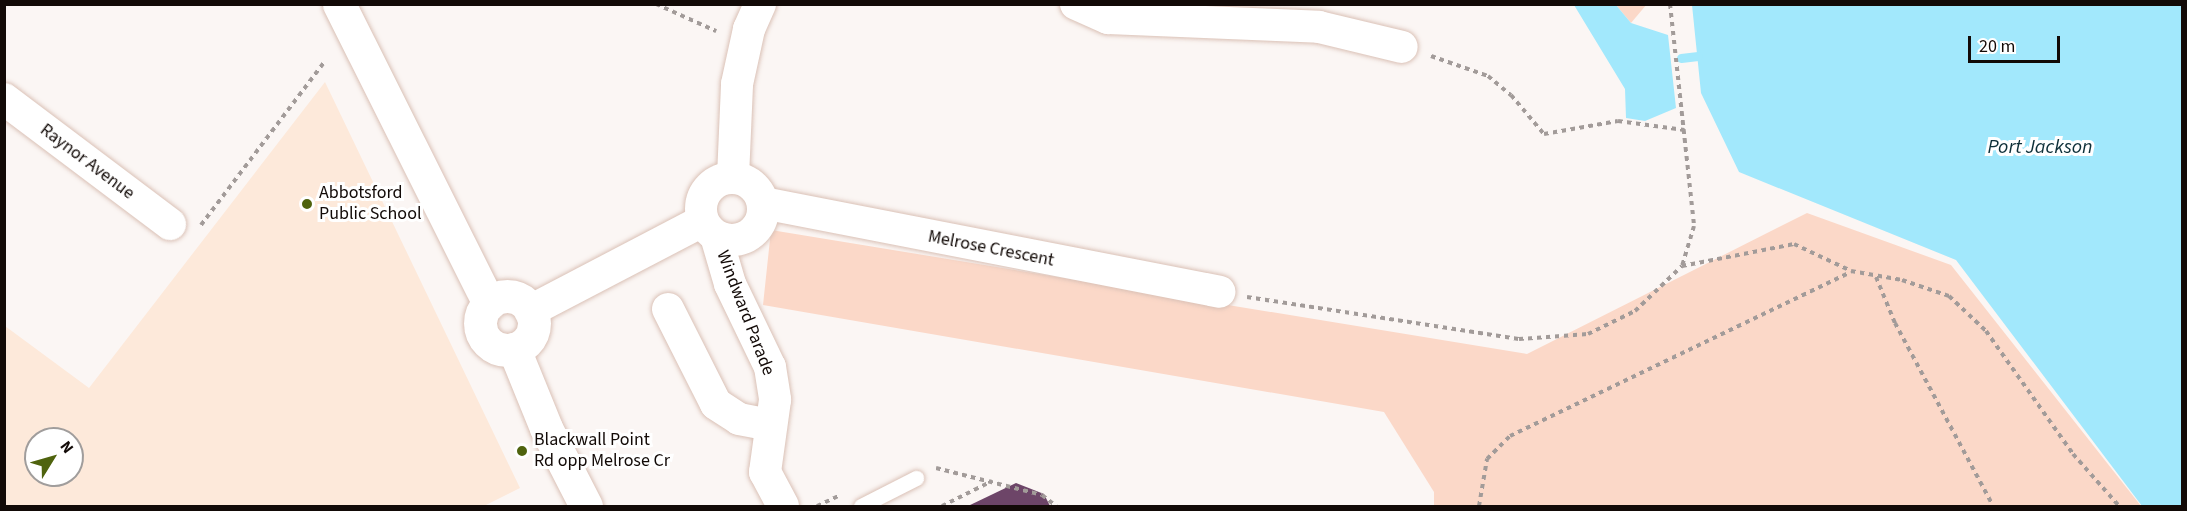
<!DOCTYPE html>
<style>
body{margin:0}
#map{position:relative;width:2187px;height:511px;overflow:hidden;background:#fbf6f4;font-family:"Source Sans 3",sans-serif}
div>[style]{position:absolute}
.education>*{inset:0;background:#fde9da}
.green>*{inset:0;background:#fbd8c8}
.water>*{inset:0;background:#a2e8fc}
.stream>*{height:9px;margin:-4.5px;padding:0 4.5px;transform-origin:4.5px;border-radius:4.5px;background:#a2e8fc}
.building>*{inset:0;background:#6d4568}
.path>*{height:4px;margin-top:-2px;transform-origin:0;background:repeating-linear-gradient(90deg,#a29b99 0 4.5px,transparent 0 9px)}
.roads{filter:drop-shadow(0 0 2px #dac1b6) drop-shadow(0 0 2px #dac1b6)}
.service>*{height:15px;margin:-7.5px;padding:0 7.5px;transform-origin:7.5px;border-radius:7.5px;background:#fff}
.minor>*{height:32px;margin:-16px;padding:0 16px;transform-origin:16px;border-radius:16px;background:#fff}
.minor>.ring{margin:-16px;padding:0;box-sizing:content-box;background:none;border:32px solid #fff;border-radius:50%}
.tertiary>*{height:33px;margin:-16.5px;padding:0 16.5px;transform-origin:16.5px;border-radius:16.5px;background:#fff}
.tertiary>.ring{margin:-16.5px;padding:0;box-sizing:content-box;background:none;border:33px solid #fff;border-radius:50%}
.dots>*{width:16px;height:16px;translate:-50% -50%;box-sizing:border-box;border:3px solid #fff;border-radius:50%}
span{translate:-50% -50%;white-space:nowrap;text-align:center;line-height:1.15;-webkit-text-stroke:6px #fff;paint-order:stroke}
.street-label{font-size:18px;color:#120a07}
.poi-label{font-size:18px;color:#120a07}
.left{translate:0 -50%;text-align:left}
.water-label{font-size:20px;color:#0d2f38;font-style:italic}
.frame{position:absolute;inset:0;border:6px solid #120a07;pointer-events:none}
.north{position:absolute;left:24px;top:427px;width:60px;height:60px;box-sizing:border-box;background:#fff;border:2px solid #a09d9c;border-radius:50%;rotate:53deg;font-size:16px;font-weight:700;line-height:24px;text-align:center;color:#120a07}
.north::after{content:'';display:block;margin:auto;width:21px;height:27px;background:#4f630e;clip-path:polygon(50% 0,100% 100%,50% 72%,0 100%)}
.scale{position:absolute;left:1968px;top:36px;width:92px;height:27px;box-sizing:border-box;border:3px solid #120a07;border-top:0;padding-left:8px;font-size:18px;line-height:21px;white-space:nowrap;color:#120a07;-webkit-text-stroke:4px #fff;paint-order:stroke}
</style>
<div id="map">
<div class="education">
<i style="clip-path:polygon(evenodd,325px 82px,520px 488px,484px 506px,5px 506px,5px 326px,89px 388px,325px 82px,36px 439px,72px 439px,72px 475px,36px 475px,36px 439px)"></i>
</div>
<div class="green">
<i style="clip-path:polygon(1647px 4px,1631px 23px,1616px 5px)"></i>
<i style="clip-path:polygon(1807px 213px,1951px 265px,2141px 506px,1434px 506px,1434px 492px,1384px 412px,763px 305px,771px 230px,1527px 354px)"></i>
</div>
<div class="water">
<i style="clip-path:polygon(1574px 5px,1616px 5px,1631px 23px,1668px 35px,1676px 108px,1645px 121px,1626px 118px,1625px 89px)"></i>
<i style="clip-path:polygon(1692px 5px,2182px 5px,2182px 506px,2142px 506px,1956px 260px,1739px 172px,1701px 93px)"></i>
</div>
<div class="stream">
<i style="left:1681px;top:58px;width:17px;rotate:-7deg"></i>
</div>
<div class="building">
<i style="clip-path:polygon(1016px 483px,1044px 494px,1050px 506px,968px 506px)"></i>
</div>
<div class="path">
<i style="left:656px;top:4px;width:66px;rotate:24.2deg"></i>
<i style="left:1670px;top:4px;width:223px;rotate:83.8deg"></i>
<i style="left:1694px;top:226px;width:42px;rotate:106.7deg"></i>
<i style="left:1682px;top:266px;width:114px;rotate:-11.1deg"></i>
<i style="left:1794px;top:244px;width:63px;rotate:25.3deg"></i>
<i style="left:1851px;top:271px;width:52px;rotate:10deg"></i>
<i style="left:1902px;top:280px;width:50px;rotate:18.8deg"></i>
<i style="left:1949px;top:296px;width:51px;rotate:43.4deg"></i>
<i style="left:1986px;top:331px;width:151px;rotate:54.7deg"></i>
<i style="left:2073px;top:454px;width:69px;rotate:48.5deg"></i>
<i style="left:1431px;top:56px;width:60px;rotate:19.3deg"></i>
<i style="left:1488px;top:76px;width:30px;rotate:40deg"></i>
<i style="left:1511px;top:95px;width:51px;rotate:49.8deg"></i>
<i style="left:1544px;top:134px;width:75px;rotate:-10deg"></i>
<i style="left:1618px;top:121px;width:67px;rotate:7.8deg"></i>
<i style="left:201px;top:225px;width:206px;rotate:-52.9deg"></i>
<i style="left:1876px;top:277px;width:50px;rotate:67.6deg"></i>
<i style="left:1895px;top:323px;width:208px;rotate:61.8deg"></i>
<i style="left:1247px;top:297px;width:275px;rotate:8.8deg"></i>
<i style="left:1519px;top:339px;width:69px;rotate:-4.1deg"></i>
<i style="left:1588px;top:334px;width:52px;rotate:-26.1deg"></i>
<i style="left:1635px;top:311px;width:65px;rotate:-43.8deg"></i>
<i style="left:936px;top:468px;width:109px;rotate:14.3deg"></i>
<i style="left:1042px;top:495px;width:18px;rotate:38deg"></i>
<i style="left:817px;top:506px;width:26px;rotate:-25deg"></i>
<i style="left:942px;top:506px;width:56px;rotate:-26.6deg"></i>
<i style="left:1479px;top:506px;width:48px;rotate:-80.3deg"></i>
<i style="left:1487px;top:459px;width:33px;rotate:-45deg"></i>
<i style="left:1510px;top:436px;width:378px;rotate:-25.7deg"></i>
</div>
<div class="roads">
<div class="service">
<i style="left:861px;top:506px;width:62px;rotate:-27deg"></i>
</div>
<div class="minor">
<i style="left:1076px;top:4px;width:35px;rotate:24deg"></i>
<i style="left:1108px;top:18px;width:211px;rotate:2.4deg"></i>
<i style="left:1319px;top:27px;width:85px;rotate:13.5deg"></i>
<i style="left:4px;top:99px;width:208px;rotate:37deg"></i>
<i style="left:733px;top:177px;width:93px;rotate:-87.5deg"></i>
<i style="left:737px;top:84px;width:56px;rotate:-77.7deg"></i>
<i style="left:749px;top:29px;width:27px;rotate:-66deg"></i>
<i class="ring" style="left:701px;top:178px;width:30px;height:30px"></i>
<i style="left:763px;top:203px;width:465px;rotate:11deg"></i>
<i style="left:716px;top:236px;width:50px;rotate:73.7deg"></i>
<i style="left:730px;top:284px;width:92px;rotate:64.3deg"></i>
<i style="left:770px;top:367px;width:33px;rotate:81deg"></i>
<i style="left:775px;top:400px;width:73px;rotate:97.9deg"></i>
<i style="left:765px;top:472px;width:38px;rotate:62deg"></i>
<i style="left:668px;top:309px;width:106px;rotate:63.2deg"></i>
<i style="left:716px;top:404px;width:27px;rotate:33deg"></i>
<i style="left:739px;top:419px;width:31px;rotate:11deg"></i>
<i style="left:530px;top:311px;width:194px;rotate:-27.6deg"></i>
</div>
<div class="tertiary">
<i style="left:339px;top:4px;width:335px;rotate:63.4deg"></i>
<i class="ring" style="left:480px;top:296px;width:21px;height:21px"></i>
<i style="left:514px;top:349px;width:85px;rotate:67.9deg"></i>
<i style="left:546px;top:428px;width:88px;rotate:62.9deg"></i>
</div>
</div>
<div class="dots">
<i style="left:307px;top:204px;background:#4f630e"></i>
<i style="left:522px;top:451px;background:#4f630e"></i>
</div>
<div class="street-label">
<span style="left:87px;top:162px;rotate:37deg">Raynor Avenue</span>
<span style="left:991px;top:249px;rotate:11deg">Melrose Crescent</span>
<span style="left:745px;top:313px;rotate:69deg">Windward Parade</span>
</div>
<div class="poi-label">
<span class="left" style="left:319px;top:204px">Abbotsford<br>Public School</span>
<span class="left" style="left:534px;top:451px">Blackwall Point<br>Rd opp Melrose Cr</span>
</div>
<div class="water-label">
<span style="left:2040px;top:147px">Port Jackson</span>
</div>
<div class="frame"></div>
<div class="north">N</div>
<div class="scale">20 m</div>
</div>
